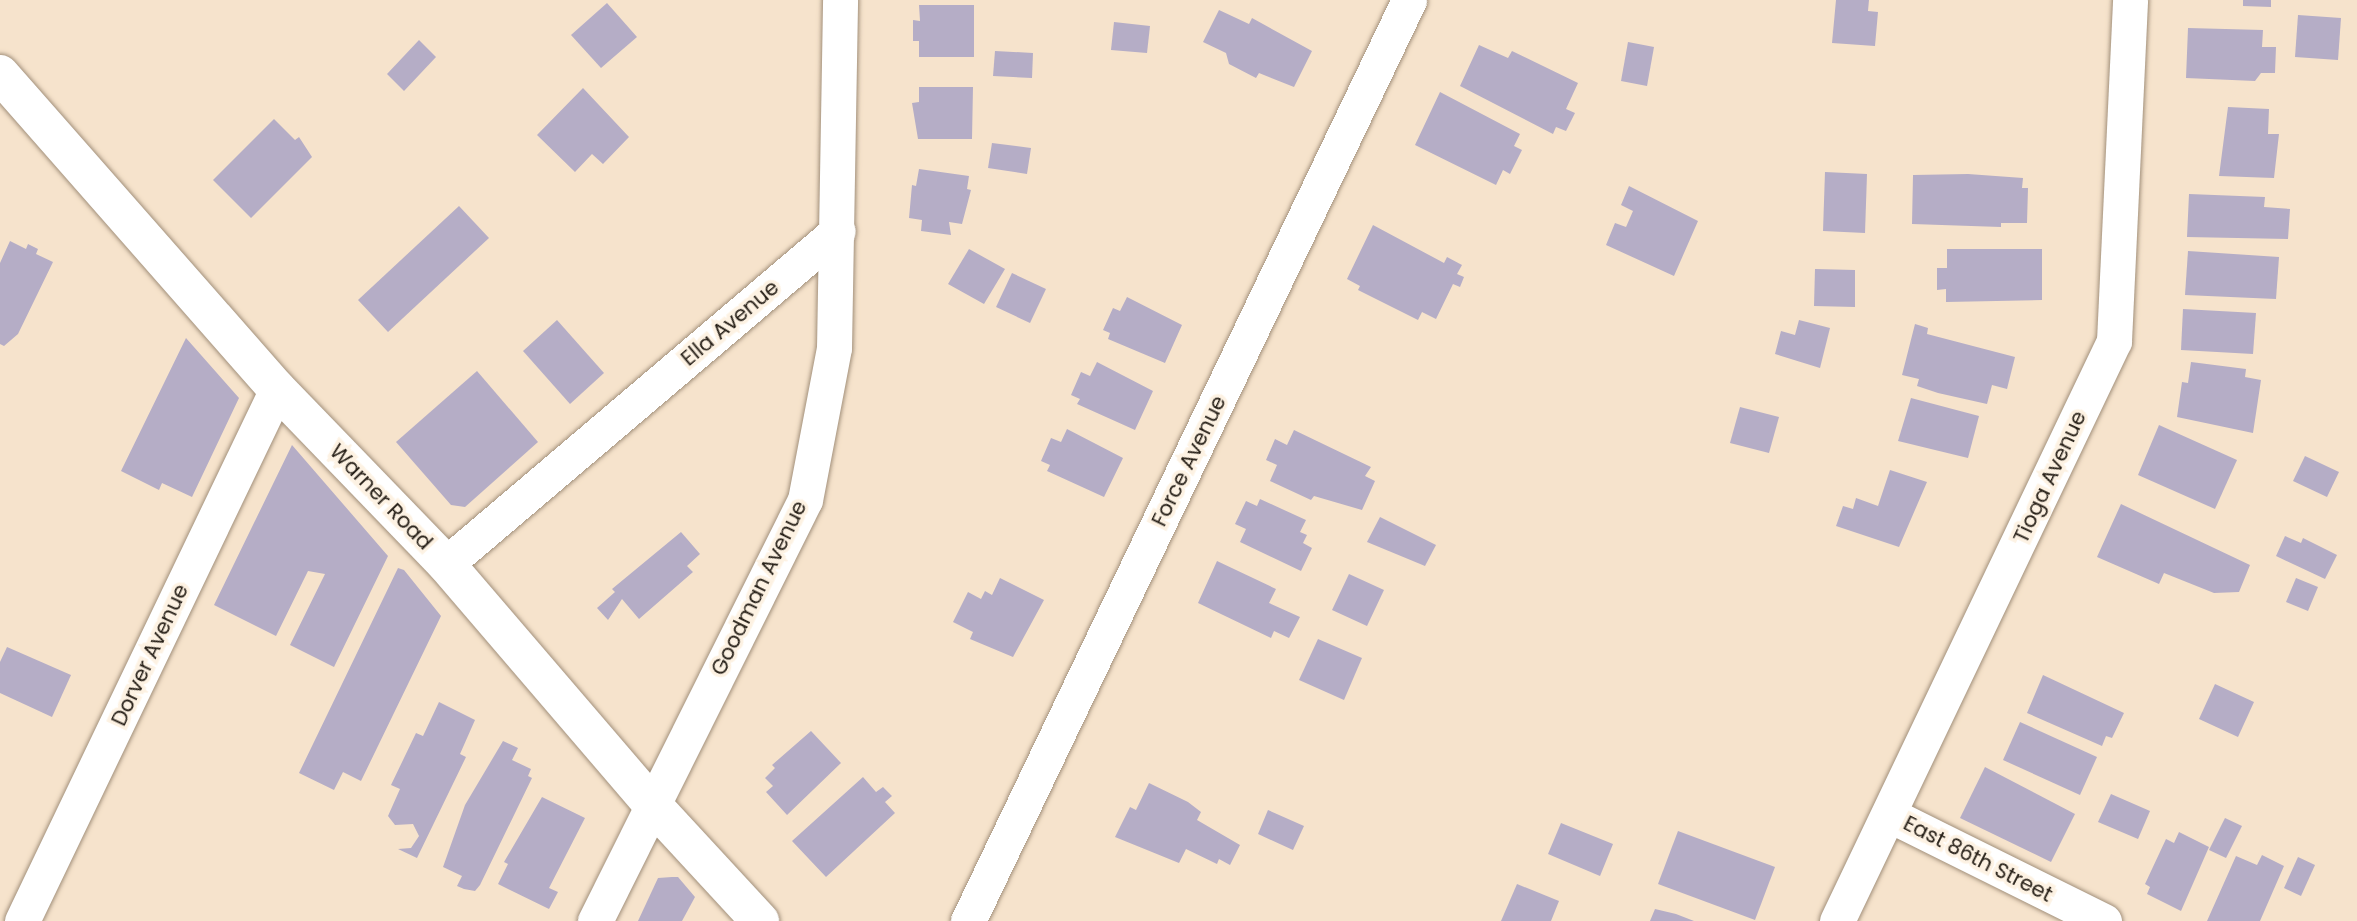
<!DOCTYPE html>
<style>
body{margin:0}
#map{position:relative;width:2357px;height:921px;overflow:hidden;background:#f6e3cc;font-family:Poppins,sans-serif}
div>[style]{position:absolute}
.building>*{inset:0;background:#b5adc6}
.roads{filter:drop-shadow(0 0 2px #a2907b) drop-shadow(0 0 2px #a2907b)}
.minor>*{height:35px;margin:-17.5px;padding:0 17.5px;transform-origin:17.5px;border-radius:17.5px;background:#fff}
.secondary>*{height:38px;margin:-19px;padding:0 19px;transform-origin:19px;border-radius:19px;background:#fff}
span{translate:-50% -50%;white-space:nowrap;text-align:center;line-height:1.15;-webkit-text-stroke:7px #fdf2e3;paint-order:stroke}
.street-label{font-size:21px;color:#251e16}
</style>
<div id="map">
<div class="building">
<i style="clip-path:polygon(1836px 0,1869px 0,1868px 11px,1878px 12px,1875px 46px,1832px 43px)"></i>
<i style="clip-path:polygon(2243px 0,2271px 0,2271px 7px,2243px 6px)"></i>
<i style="clip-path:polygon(607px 3px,637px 37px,601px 68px,571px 35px)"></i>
<i style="clip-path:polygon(919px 5px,974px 5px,974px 57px,919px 57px,919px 41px,913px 41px,913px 20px,920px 21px)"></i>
<i style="clip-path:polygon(1219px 10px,1249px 24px,1252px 18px,1312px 51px,1294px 87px,1259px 73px,1256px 78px,1229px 64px,1226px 53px,1203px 42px)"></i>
<i style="clip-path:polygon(2298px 15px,2341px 18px,2338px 60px,2295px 57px)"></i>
<i style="clip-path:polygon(1114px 22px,1150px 26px,1147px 53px,1111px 50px)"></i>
<i style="clip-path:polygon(2188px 28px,2263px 30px,2262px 47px,2276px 47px,2275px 73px,2261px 73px,2255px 81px,2186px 78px)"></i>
<i style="clip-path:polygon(419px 40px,436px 57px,404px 91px,387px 74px)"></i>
<i style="clip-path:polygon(1628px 42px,1654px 47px,1647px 86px,1621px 81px)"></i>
<i style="clip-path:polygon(1479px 45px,1508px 58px,1512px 51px,1578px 83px,1566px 109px,1575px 113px,1566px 131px,1556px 127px,1553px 134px,1460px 86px)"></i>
<i style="clip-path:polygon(995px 51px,1033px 53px,1032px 78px,993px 76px)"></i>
<i style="clip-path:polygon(919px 87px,973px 87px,972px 139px,918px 139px,912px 103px,919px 102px)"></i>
<i style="clip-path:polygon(583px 88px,629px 137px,603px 164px,592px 154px,575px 172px,537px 135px)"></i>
<i style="clip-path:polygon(1440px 92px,1520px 134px,1514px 146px,1522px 150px,1510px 174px,1503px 170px,1496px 185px,1415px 145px)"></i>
<i style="clip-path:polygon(2228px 107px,2269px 109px,2268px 134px,2279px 134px,2274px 178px,2219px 176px)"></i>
<i style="clip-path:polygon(274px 119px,295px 140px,299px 137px,312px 157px,251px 218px,213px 180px)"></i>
<i style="clip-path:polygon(992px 143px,1031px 148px,1027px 174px,988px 168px)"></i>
<i style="clip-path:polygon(919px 169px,969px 176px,967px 189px,971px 190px,962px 224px,949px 222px,951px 235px,921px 231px,922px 220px,909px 218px,912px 185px,916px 186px)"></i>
<i style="clip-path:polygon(1825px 172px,1867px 174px,1865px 233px,1823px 231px)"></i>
<i style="clip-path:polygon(1968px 174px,2023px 178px,2022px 188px,2028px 188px,2027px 223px,2001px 223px,2001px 227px,1912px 224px,1913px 175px)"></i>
<i style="clip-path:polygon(1629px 186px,1698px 221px,1674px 276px,1606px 245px,1615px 223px,1626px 227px,1633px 211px,1621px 205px)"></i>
<i style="clip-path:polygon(2189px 194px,2265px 197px,2264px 207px,2290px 209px,2288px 239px,2187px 237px)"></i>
<i style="clip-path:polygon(459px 206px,489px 238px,388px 332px,358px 300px)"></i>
<i style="clip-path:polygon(1373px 225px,1444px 263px,1447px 257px,1462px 265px,1457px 274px,1464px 277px,1460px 287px,1453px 284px,1436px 319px,1422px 312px,1418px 320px,1358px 290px,1360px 286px,1347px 279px)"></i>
<i style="clip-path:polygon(10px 241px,26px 249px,28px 244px,38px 249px,36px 254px,53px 262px,18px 334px,4px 346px,0 344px,0 263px)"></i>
<i style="clip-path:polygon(969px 249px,1005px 269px,984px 304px,948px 284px)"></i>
<i style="clip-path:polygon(1947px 249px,2042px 249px,2042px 300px,1946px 302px,1946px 289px,1937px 290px,1937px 268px,1947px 268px)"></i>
<i style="clip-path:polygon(2188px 251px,2279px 257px,2276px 299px,2185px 295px)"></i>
<i style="clip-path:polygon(1815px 269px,1855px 270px,1855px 307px,1814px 306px)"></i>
<i style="clip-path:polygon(1012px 273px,1046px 289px,1030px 323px,996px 307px)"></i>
<i style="clip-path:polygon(1127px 297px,1182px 325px,1165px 363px,1108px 339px,1110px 333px,1103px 330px,1113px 308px,1120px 311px)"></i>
<i style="clip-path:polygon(2183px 309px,2256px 313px,2253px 354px,2181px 350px)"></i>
<i style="clip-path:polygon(557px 320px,604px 373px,570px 404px,523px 351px)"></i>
<i style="clip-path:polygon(1799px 320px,1830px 328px,1820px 368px,1775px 354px,1781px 331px,1795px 335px)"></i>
<i style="clip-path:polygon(1915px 324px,1928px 328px,1927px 334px,2015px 357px,2007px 389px,1992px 385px,1987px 404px,1938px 393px,1917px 386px,1919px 379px,1902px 375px)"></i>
<i style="clip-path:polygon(186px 338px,239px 398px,192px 497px,162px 483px,159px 490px,121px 471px)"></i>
<i style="clip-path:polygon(1097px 362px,1153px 391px,1135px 430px,1077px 404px,1080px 399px,1071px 395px,1081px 372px,1090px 376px)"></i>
<i style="clip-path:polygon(2191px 362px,2246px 369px,2245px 377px,2261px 380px,2253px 433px,2177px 417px,2182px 382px,2188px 383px)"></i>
<i style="clip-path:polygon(477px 371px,538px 442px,465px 507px,451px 505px,396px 442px)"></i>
<i style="clip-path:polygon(1911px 398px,1979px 416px,1968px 458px,1898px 441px)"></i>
<i style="clip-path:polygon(1740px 407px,1779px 417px,1769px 453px,1730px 443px)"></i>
<i style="clip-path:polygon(2159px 425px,2237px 460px,2215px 509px,2138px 475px)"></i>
<i style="clip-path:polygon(1067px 429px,1123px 458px,1104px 497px,1047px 471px,1050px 465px,1041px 461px,1051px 438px,1061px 442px)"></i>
<i style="clip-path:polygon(1294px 430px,1371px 467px,1365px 476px,1375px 481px,1362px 510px,1314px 496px,1311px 500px,1270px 481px,1277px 465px,1266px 460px,1275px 439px,1287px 445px)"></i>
<i style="clip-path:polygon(292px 445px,388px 556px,334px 667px,290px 645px,325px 574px,308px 571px,276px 636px,214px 605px)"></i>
<i style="clip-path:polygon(2305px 456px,2339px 472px,2327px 497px,2293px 481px)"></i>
<i style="clip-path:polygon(1890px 470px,1927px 482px,1899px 547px,1836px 526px,1843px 506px,1853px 509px,1856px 498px,1878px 506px)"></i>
<i style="clip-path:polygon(1260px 499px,1306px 520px,1300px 532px,1307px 535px,1303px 543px,1312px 548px,1301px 571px,1240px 542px,1246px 529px,1235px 524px,1246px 501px,1257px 506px)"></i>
<i style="clip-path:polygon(2121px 504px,2250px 565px,2239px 592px,2214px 593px,2164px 573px,2159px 584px,2097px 557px)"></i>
<i style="clip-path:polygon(1380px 517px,1436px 545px,1425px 566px,1367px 542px)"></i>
<i style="clip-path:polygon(681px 532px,700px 554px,687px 566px,693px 572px,639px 619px,622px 599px,608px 620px,597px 608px,615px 592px,612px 589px)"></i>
<i style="clip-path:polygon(2285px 536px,2301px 543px,2303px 538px,2337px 555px,2325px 579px,2276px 556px)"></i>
<i style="clip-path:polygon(1217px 561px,1276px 589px,1269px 603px,1300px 617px,1289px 638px,1274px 631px,1271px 638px,1198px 603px)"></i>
<i style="clip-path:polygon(398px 568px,404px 570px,441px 616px,361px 781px,343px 772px,334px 790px,299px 773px)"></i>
<i style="clip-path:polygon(1349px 574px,1384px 590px,1367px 626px,1332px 610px)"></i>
<i style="clip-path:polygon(1000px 578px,1044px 600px,1013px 657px,970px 639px,973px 632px,953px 622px,968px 592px,981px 599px,985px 591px,992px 595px)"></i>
<i style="clip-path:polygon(2296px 578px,2318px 587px,2308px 611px,2286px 602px)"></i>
<i style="clip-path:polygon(1318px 639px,1362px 658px,1344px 700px,1299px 680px)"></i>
<i style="clip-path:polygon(7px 647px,71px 675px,52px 717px,0 693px,0 662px)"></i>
<i style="clip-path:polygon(2043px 675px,2124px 713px,2112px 738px,2106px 736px,2102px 746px,2027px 713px)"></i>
<i style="clip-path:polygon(2215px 684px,2254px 702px,2238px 737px,2199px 719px)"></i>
<i style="clip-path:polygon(439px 702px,475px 720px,460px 754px,466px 757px,417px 858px,398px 849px,411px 848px,419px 836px,413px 824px,395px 825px,388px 816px,400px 789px,391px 785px,416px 733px,423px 736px)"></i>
<i style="clip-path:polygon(2020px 722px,2097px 757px,2080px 795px,2003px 760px)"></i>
<i style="clip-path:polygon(811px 731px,841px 763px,787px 815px,766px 792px,773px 786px,765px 778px,775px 768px,772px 765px)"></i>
<i style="clip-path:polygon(503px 741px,518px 748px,512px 760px,531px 769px,528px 776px,532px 778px,480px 885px,475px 891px,464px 889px,457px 886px,462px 876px,443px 867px,465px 805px)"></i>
<i style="clip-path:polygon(1985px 767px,2075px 814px,2051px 862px,1960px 818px)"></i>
<i style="clip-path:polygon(863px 777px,876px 792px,883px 787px,892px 796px,885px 802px,895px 813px,826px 877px,792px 841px)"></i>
<i style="clip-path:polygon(1149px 783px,1188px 802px,1201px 812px,1197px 820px,1240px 845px,1230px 865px,1219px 859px,1217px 864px,1186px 849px,1179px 863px,1115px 837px,1130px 807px,1136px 810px)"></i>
<i style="clip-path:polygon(2111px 794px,2150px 811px,2138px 839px,2098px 822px)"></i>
<i style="clip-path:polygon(542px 797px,585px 818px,549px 888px,558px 892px,549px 909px,498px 884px,508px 864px,504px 862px)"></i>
<i style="clip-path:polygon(1268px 810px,1304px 826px,1293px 850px,1258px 834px)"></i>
<i style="clip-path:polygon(2225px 818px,2242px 826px,2226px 858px,2209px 850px)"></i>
<i style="clip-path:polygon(1561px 823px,1613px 844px,1600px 876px,1548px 854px)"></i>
<i style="clip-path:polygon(1678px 831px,1775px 867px,1755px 920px,1658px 884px)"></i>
<i style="clip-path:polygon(2179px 832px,2209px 847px,2181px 911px,2147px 894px,2150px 887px,2145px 884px,2166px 839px,2174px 843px)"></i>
<i style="clip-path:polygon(2262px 855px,2284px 866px,2260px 921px,2207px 921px,2236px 856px,2257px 865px)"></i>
<i style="clip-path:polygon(2298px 857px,2315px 865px,2301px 896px,2284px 888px)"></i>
<i style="clip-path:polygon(672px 877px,678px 877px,695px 897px,682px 921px,638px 921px,658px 878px)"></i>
<i style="clip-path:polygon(1517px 884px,1559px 901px,1551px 921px,1501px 921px)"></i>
<i style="clip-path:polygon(1655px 909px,1676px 914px,1694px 921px,1650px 921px)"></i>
</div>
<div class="roads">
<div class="minor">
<i style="left:446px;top:564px;width:514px;rotate:-40.35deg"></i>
<i style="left:1890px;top:815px;width:239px;rotate:26.4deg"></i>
<i style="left:22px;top:921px;width:590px;rotate:-64.39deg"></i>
<i style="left:595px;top:921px;width:470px;rotate:-63.5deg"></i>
<i style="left:805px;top:500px;width:155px;rotate:-79.2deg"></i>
<i style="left:834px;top:348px;width:348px;rotate:-89deg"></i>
<i style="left:968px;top:921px;width:1021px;rotate:-64.41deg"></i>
<i style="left:1837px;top:921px;width:643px;rotate:-64.47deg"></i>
<i style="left:2114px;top:341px;width:341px;rotate:-87.3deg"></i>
</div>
<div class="secondary">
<i style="left:0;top:74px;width:419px;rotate:48.7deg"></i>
<i style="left:277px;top:389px;width:243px;rotate:46deg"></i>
<i style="left:446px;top:564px;width:315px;rotate:49.4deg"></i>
<i style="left:651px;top:803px;width:161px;rotate:47.3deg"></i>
</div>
</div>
<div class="street-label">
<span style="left:730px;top:323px;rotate:-40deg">Ella Avenue</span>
<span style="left:1189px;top:461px;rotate:-64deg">Force Avenue</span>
<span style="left:2050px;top:477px;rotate:-65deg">Tioga Avenue</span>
<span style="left:381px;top:497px;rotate:46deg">Warner Road</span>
<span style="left:759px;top:588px;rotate:-64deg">Goodman Avenue</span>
<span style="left:150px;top:655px;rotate:-65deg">Dorver Avenue</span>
<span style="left:1978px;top:859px;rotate:27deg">East 86th Street</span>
</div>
</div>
